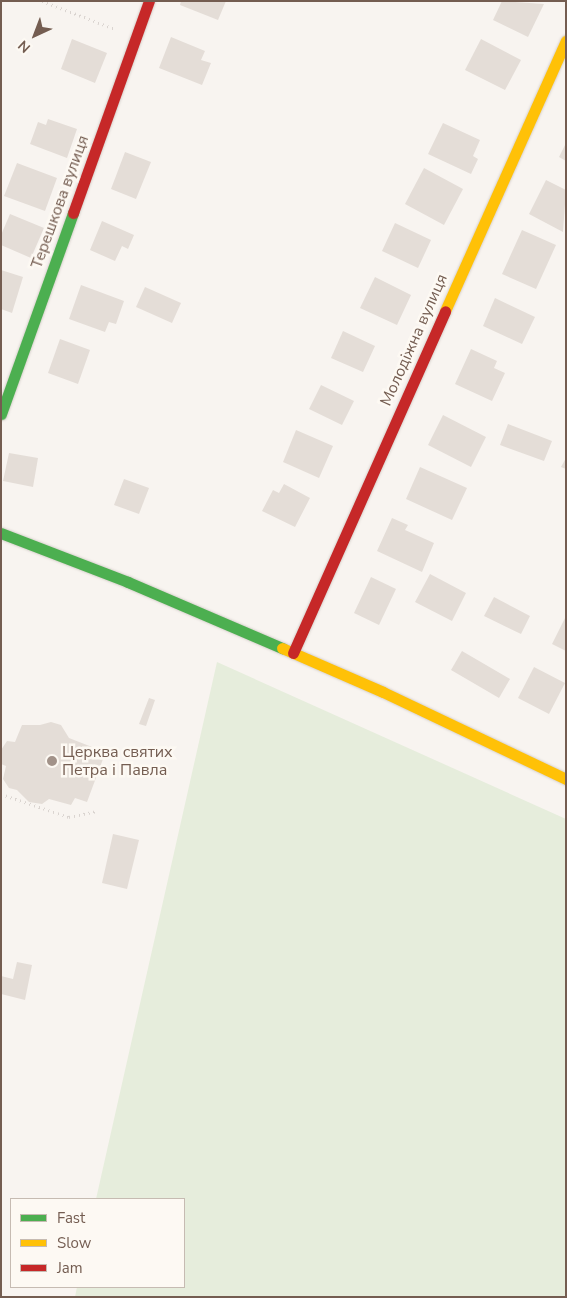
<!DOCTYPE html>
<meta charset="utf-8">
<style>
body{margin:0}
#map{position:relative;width:567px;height:1298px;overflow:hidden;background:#f8f4f0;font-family:"Nunito Sans",sans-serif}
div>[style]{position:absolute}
.green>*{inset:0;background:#e6eddc}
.building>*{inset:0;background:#e4ddd7}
.path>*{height:3px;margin-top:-1.5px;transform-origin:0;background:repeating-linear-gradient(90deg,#dad4d0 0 1px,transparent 0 5px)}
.roads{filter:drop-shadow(0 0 1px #d7d1cc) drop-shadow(0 0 1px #d7d1cc)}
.fast>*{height:11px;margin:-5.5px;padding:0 5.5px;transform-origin:5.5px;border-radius:5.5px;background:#4caf50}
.slow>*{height:11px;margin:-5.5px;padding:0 5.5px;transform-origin:5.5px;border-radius:5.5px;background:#ffc107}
.jam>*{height:11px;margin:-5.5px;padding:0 5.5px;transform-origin:5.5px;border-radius:5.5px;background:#c62828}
.dots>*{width:14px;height:14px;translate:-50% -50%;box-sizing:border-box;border:2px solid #fdf9f3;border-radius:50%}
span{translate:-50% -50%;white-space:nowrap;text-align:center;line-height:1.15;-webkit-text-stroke:5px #fdf9f3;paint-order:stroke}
.street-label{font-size:16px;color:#745d51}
.poi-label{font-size:16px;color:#745d51}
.left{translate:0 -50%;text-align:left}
.frame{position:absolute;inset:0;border:2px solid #745d51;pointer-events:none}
.legend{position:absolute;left:10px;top:1198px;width:175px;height:90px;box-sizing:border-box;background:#fdf9f3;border:1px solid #c6bbb2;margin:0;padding:6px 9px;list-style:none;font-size:15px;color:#745d51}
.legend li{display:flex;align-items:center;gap:10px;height:25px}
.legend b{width:25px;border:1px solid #c6bbb2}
.north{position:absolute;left:10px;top:10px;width:50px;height:50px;-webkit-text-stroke:4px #fdf9f3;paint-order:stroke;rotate:223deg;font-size:14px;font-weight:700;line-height:20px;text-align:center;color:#745d51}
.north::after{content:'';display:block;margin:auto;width:18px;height:22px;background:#745d51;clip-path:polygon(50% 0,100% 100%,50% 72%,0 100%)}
</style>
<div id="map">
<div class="green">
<i style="clip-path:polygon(217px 662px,566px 819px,566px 1297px,75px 1297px,77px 1287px,184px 1287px,184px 1199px,96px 1199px)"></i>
</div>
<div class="building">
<i style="clip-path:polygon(181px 1px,226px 1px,218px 20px,180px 5px)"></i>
<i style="clip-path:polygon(502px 1px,544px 4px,528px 37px,493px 20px)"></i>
<i style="clip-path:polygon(171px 37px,205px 51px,201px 60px,211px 63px,202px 85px,159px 68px)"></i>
<i style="clip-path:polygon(72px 39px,107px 53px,95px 83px,61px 69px)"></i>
<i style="clip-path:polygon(481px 39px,521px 60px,505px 90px,465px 70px)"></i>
<i style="clip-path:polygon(48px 119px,77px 129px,67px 158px,30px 144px,38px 122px,46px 125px)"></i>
<i style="clip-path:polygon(443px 123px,480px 140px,473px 156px,478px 159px,471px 174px,428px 154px)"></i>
<i style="clip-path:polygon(566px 143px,566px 161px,559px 157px)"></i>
<i style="clip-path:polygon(125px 152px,151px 162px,136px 199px,111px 189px)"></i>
<i style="clip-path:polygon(17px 163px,57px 178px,45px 211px,4px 196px)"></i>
<i style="clip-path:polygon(424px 168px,463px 189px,444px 225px,405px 204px)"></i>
<i style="clip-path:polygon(546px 180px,566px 190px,563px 232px,529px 214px)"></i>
<i style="clip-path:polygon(10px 214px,44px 228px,31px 258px,1px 245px,1px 235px)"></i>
<i style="clip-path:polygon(102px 221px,134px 235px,128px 249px,122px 246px,115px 261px,90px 250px)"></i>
<i style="clip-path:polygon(395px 223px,431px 240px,418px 268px,382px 251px)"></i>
<i style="clip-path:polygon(522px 230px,556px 245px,536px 289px,502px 274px)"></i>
<i style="clip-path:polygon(1px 270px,23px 277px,12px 313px,1px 309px)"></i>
<i style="clip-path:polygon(375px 277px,411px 295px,397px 325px,360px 308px)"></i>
<i style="clip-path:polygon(81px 285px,124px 301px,116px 324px,109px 322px,105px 332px,69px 319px)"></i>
<i style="clip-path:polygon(145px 287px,181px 303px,172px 323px,136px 307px)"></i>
<i style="clip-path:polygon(495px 298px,535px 317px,522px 344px,483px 326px)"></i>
<i style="clip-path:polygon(343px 331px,375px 346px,363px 372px,331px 358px)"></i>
<i style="clip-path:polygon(60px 339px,90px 350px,78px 384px,48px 373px)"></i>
<i style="clip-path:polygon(471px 349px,497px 361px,494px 368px,505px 373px,492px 401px,455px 384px)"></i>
<i style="clip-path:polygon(321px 385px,354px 401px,342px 425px,309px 409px)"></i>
<i style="clip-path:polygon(443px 415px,486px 437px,471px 467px,428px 445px)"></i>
<i style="clip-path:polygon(508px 424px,552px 441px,544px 461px,500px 445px)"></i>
<i style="clip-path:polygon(296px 430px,333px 446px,319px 478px,283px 462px)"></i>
<i style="clip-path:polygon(9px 453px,38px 458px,33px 487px,3px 481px)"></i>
<i style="clip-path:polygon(566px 458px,566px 469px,561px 467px)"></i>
<i style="clip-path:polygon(420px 467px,467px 488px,452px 520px,406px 499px)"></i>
<i style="clip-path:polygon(124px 479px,149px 488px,139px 514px,114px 505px)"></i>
<i style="clip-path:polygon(284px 484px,310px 498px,295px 527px,262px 511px,273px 490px,279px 493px)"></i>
<i style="clip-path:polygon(392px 518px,408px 525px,405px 530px,434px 543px,422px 572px,377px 551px)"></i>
<i style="clip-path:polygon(430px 574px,466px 593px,452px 621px,415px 602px)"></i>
<i style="clip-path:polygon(371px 577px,396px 589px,379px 625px,354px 613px)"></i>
<i style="clip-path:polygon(494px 597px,530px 616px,521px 634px,484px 616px)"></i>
<i style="clip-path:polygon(566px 616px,566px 651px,552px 644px)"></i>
<i style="clip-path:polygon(462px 651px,510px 679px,499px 698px,451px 670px)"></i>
<i style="clip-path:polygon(534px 667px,565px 683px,549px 714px,518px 698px)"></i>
<i style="clip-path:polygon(149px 698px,155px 700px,146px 726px,139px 724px)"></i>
<i style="clip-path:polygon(51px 722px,61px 725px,69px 738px,92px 747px,90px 753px,103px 759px,87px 802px,75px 798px,71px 805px,49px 799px,42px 804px,29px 802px,17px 790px,9px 788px,3px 779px,6px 766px,1px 764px,1px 750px,7px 741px,15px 742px,22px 725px,40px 725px)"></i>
<i style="clip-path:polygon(113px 834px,139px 840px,127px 889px,102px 883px)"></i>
<i style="clip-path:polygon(17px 962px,32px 965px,25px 1000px,1px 994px,1px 976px,13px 979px)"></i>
</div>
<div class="path">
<i style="left:42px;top:1px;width:78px;rotate:21deg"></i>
<i style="left:1px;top:794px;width:72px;rotate:18.7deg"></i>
<i style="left:69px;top:817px;width:29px;rotate:-12deg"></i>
</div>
<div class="roads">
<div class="fast">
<i style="left:1px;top:414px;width:214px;rotate:-70.3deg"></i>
<i style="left:1px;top:533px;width:136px;rotate:21.1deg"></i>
<i style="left:128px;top:582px;width:168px;rotate:23.2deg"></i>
</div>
<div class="slow">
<i style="left:445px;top:311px;width:296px;rotate:-65.9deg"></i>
<i style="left:282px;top:648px;width:110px;rotate:23.5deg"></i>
<i style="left:383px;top:692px;width:203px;rotate:25.4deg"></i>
</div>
<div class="jam">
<i style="left:73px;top:213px;width:225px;rotate:-70.3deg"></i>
<i style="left:293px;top:653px;width:374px;rotate:-66deg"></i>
</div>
</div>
<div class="dots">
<i style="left:52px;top:761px;background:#a29289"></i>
</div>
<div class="street-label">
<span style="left:60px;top:202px;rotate:-70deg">Терешкова вулиця</span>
<span style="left:414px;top:340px;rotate:-66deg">Молодіжна вулиця</span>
</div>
<div class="poi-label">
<span class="left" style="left:62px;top:761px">Церква святих<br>Петра і Павла</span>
</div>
<div class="frame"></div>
<ul class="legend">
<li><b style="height:6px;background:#4caf50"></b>Fast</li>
<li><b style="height:6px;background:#ffc107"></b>Slow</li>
<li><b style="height:6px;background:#c62828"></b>Jam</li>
</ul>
<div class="north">N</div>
</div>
